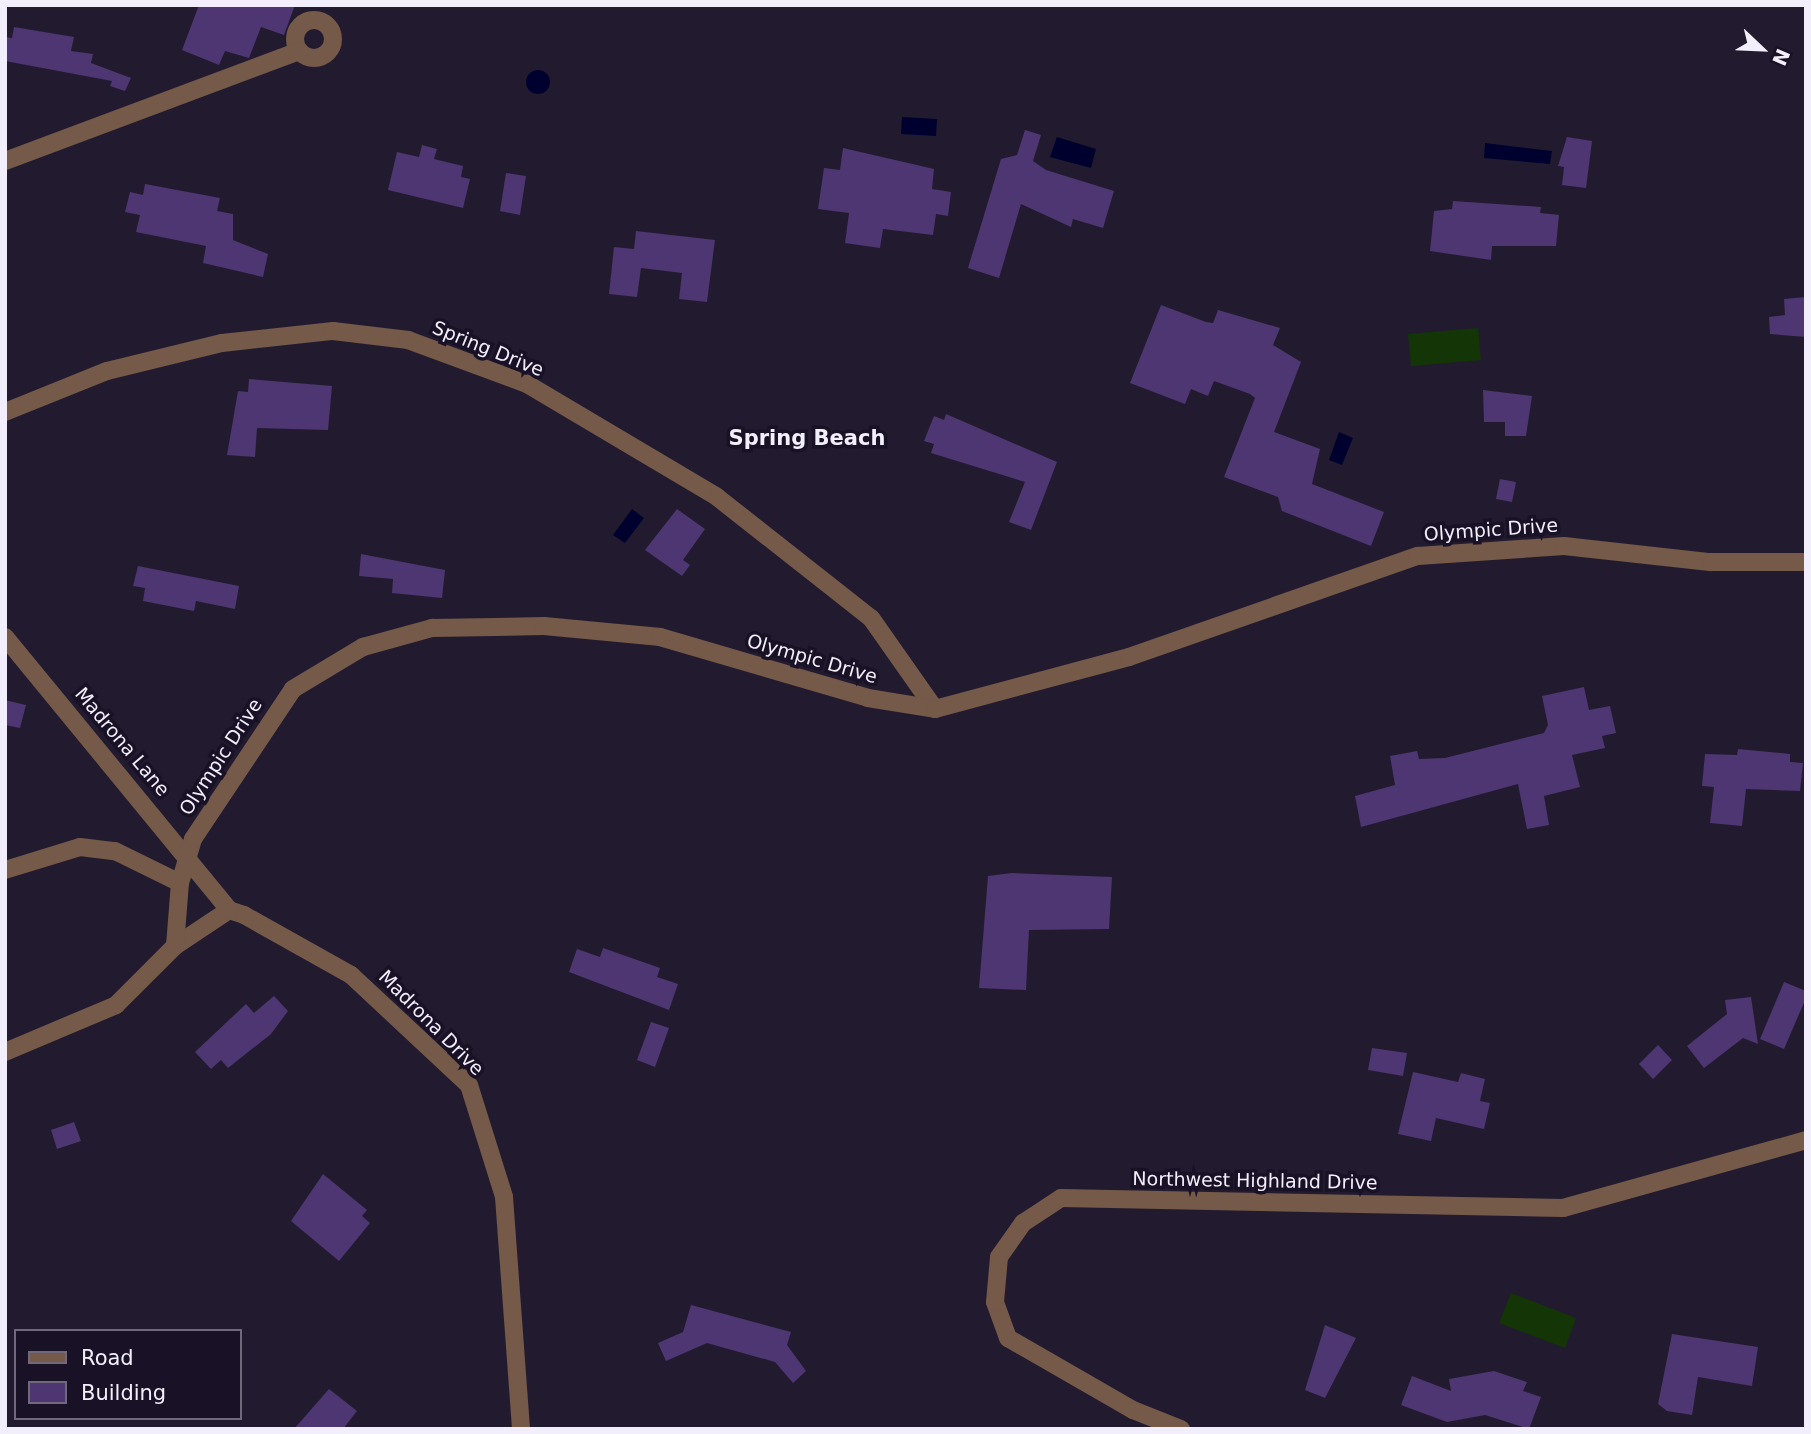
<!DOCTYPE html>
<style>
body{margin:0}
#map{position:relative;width:1811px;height:1434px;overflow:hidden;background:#221b2f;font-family:"DejaVu Sans",sans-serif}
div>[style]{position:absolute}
.green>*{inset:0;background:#143506}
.water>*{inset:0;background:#00002f}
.round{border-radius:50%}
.building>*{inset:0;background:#4d3671}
.street>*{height:18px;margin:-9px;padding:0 9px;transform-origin:9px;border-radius:9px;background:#755949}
.street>.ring{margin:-9px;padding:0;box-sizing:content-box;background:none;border:18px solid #755949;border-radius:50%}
span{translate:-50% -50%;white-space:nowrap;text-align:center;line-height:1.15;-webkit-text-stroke:7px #191125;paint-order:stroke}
.street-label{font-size:19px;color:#f2eefc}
.neighbourhood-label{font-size:21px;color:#f2eefc;font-weight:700}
.frame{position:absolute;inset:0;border:7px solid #f2eefc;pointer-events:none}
.legend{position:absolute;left:14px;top:1329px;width:228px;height:91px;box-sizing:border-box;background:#191125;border:2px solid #70697b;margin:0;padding:9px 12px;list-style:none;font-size:21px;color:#f2eefc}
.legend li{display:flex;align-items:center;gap:14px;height:35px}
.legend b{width:35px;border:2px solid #70697b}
.north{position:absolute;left:1727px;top:14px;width:70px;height:70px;-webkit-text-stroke:5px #191125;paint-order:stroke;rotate:113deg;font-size:19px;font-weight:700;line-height:28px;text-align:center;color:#f2eefc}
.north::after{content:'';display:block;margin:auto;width:24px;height:32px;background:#f2eefc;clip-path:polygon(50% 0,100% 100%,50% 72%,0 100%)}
</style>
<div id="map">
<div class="green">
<i style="clip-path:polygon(1478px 328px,1481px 360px,1411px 366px,1408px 334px)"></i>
<i style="clip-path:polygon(1511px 1293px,1576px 1318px,1565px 1348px,1499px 1323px)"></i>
</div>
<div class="water">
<i class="round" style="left:526px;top:70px;width:24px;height:24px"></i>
<i style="clip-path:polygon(902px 117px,937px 119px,936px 136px,901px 134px)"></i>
<i style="clip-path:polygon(1057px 137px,1096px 149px,1091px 168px,1050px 157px)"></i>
<i style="clip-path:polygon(1485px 143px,1552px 151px,1550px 164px,1484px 158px)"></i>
<i style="clip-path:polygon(1339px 432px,1353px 438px,1342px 465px,1329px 460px)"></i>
<i style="clip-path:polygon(632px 509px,644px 518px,625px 543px,613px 535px)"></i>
</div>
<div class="building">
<i style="clip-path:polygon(199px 5px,295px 5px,284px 35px,261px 27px,249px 58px,225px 51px,219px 65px,182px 50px)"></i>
<i style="clip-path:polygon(14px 27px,74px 37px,71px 51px,93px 54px,91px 63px,131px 78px,125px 91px,110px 86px,112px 81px,5px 61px,5px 37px,12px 38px)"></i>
<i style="clip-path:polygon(1025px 130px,1041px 135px,1033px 161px,1046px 170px,1114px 191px,1103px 228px,1073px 219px,1071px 227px,1021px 204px,999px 278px,968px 268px,1001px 159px,1017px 155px)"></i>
<i style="clip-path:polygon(1567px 137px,1592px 141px,1586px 188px,1562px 185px,1564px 167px,1558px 166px)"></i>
<i style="clip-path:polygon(422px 145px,437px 149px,434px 159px,463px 166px,461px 177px,470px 179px,463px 208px,388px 190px,397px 152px,419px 157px)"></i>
<i style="clip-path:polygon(843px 148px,934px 169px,932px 189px,951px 192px,948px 216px,936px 214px,933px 235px,883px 229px,880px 248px,845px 243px,849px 213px,818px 209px,824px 168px,840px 170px)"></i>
<i style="clip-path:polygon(506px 173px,526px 176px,520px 215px,500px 211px)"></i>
<i style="clip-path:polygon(145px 184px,220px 198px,217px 211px,233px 214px,233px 240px,268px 254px,263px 277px,203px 263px,206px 246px,136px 232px,140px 215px,125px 212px,130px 192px,143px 195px)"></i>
<i style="clip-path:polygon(1453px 201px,1541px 207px,1540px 213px,1559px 215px,1556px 246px,1492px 246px,1491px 260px,1430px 251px,1434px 211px,1452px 209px)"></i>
<i style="clip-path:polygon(636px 231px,715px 240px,707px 302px,679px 299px,682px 273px,641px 268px,637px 297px,609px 294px,614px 247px,634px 249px)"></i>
<i style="clip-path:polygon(1806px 297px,1806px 337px,1770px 334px,1769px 317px,1785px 315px,1784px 299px)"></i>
<i style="clip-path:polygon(1161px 305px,1206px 322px,1213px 323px,1218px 310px,1280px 328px,1273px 345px,1301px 362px,1274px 432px,1320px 449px,1312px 484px,1384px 512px,1371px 546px,1282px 511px,1278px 497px,1224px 477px,1255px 398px,1250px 394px,1214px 381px,1208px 396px,1191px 389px,1185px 404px,1130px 383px)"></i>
<i style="clip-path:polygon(249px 379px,332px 386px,328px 430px,257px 428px,255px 457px,227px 455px,238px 391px,248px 392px)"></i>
<i style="clip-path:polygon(1483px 390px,1532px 396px,1526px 436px,1505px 436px,1505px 422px,1484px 422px)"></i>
<i style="clip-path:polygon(946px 414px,1057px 462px,1031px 530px,1009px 522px,1025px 482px,931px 453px,934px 444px,924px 441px,934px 416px,944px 420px)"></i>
<i style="clip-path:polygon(1500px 479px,1516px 482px,1512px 502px,1496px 499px)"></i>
<i style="clip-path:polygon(677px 509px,705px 529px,683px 560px,690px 565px,682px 576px,645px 550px)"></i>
<i style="clip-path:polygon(361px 554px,445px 570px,442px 598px,392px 593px,393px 579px,359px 576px)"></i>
<i style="clip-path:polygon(138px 566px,239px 586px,235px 609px,196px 601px,194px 611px,143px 601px,145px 588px,133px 586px)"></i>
<i style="clip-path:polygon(1584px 687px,1589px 710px,1610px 706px,1616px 733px,1602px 736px,1605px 748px,1572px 755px,1580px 787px,1544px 796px,1549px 825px,1527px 829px,1518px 784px,1361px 827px,1355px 796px,1395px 785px,1390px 756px,1417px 751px,1419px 759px,1445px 758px,1544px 733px,1548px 725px,1542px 696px)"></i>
<i style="clip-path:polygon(5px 700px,26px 705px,20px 728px,5px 725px)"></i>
<i style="clip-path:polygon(1738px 749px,1790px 754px,1790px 762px,1803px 763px,1800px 791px,1746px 789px,1742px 826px,1710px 823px,1714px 787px,1702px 786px,1705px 754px,1737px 755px)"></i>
<i style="clip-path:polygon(1012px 873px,1112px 877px,1109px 929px,1029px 930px,1026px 990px,979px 988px,988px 876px)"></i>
<i style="clip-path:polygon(603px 948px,660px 968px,657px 977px,678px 984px,669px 1010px,569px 972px,577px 949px,600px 957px)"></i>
<i style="clip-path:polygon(1784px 982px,1806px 991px,1806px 998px,1784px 1049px,1760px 1039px)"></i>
<i style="clip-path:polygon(274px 996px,288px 1011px,271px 1034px,228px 1068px,221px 1060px,211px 1069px,195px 1052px,246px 1004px,254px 1013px)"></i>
<i style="clip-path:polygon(1751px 997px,1758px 1044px,1743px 1038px,1704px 1068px,1687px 1046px,1727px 1014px,1725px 1000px)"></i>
<i style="clip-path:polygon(651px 1022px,669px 1028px,655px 1067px,637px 1060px)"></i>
<i style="clip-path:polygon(1658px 1045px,1672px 1060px,1653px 1079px,1639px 1064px)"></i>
<i style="clip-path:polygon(1372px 1048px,1407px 1053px,1403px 1076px,1368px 1070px)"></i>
<i style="clip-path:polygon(1413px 1072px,1458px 1082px,1461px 1073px,1485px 1079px,1480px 1101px,1490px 1103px,1484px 1129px,1436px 1118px,1431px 1141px,1398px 1134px)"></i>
<i style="clip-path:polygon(74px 1122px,81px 1141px,57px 1149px,51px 1130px)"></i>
<i style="clip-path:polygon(323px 1174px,367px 1210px,362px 1216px,370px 1223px,339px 1261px,291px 1221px)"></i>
<i style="clip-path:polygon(691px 1305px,791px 1332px,787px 1345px,806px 1371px,793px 1383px,775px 1362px,707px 1343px,666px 1361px,658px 1343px,683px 1332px)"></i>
<i style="clip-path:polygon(1325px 1325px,1356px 1338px,1325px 1398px,1305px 1390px)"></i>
<i style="clip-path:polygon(1672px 1334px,1758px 1347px,1752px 1386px,1698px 1377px,1692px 1415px,1667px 1411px,1658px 1404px)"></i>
<i style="clip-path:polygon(1494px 1371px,1527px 1382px,1523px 1391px,1541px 1397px,1529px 1429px,1485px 1415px,1447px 1422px,1401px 1405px,1412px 1376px,1451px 1391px,1449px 1379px)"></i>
<i style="clip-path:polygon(329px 1389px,357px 1411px,343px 1429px,294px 1429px)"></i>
</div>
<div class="street">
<i class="ring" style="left:295px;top:20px;width:20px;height:20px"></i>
<i style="left:5px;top:161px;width:314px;rotate:-20.5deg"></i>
<i style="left:5px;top:412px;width:110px;rotate:-21.9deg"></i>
<i style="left:107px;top:371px;width:118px;rotate:-13.7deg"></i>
<i style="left:222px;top:343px;width:112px;rotate:-6.2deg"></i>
<i style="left:333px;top:331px;width:76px;rotate:6.8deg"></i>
<i style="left:408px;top:340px;width:127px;rotate:20.3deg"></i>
<i style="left:527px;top:384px;width:221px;rotate:30.7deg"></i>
<i style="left:717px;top:497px;width:196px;rotate:38.2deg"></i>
<i style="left:871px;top:618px;width:111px;rotate:54.9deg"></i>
<i style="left:5px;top:637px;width:353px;rotate:50.6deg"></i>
<i style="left:5px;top:870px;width:78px;rotate:-17deg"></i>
<i style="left:80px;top:847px;width:35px;rotate:7deg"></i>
<i style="left:115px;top:851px;width:72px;rotate:26.2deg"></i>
<i style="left:175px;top:946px;width:65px;rotate:-33.7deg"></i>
<i style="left:229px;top:910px;width:16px;rotate:18deg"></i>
<i style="left:244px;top:915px;width:123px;rotate:29.3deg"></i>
<i style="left:351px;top:975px;width:161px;rotate:43deg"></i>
<i style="left:469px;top:1085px;width:117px;rotate:72.6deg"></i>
<i style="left:504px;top:1197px;width:233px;rotate:85.8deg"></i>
<i style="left:5px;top:1052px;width:121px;rotate:-22.9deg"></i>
<i style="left:116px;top:1005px;width:83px;rotate:-45deg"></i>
<i style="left:175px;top:946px;width:63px;rotate:-85.5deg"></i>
<i style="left:180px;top:883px;width:46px;rotate:-73.5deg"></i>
<i style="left:193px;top:839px;width:180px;rotate:-56.3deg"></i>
<i style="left:293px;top:689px;width:82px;rotate:-31deg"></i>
<i style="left:363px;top:647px;width:72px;rotate:-15.4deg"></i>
<i style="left:432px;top:628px;width:112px;rotate:-1deg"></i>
<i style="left:544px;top:626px;width:117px;rotate:5.4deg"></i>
<i style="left:660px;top:637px;width:217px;rotate:16.3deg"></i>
<i style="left:868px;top:698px;width:68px;rotate:9.3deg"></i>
<i style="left:935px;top:709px;width:201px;rotate:-15deg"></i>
<i style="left:1129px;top:657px;width:306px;rotate:-19.3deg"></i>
<i style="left:1418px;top:556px;width:146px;rotate:-3.9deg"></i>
<i style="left:1564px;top:546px;width:147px;rotate:6.3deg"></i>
<i style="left:1710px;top:562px;width:96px"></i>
<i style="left:1181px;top:1429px;width:52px;rotate:-158.4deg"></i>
<i style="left:1133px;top:1410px;width:144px;rotate:-150.1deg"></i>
<i style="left:1008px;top:1338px;width:38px;rotate:-110deg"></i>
<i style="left:995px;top:1302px;width:45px;rotate:-84.9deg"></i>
<i style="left:999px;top:1257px;width:42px;rotate:-54.8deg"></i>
<i style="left:1023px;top:1223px;width:45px;rotate:-33.3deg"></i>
<i style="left:1061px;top:1198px;width:502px;rotate:1.14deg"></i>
<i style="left:1563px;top:1208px;width:252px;rotate:-15.6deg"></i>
</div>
<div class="street-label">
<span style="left:488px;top:349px;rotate:22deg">Spring Drive</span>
<span style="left:1491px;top:530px;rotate:-4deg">Olympic Drive</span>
<span style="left:812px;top:659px;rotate:16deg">Olympic Drive</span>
<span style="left:122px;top:742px;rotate:50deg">Madrona Lane</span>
<span style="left:221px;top:757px;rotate:-57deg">Olympic Drive</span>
<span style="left:431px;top:1023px;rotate:45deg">Madrona Drive</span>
<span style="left:1255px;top:1181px;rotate:1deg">Northwest Highland Drive</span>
</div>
<div class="neighbourhood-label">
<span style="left:807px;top:438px">Spring Beach</span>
</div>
<div class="frame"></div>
<ul class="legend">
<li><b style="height:9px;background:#755949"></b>Road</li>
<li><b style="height:19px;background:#4d3671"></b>Building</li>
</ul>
<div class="north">N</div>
</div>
